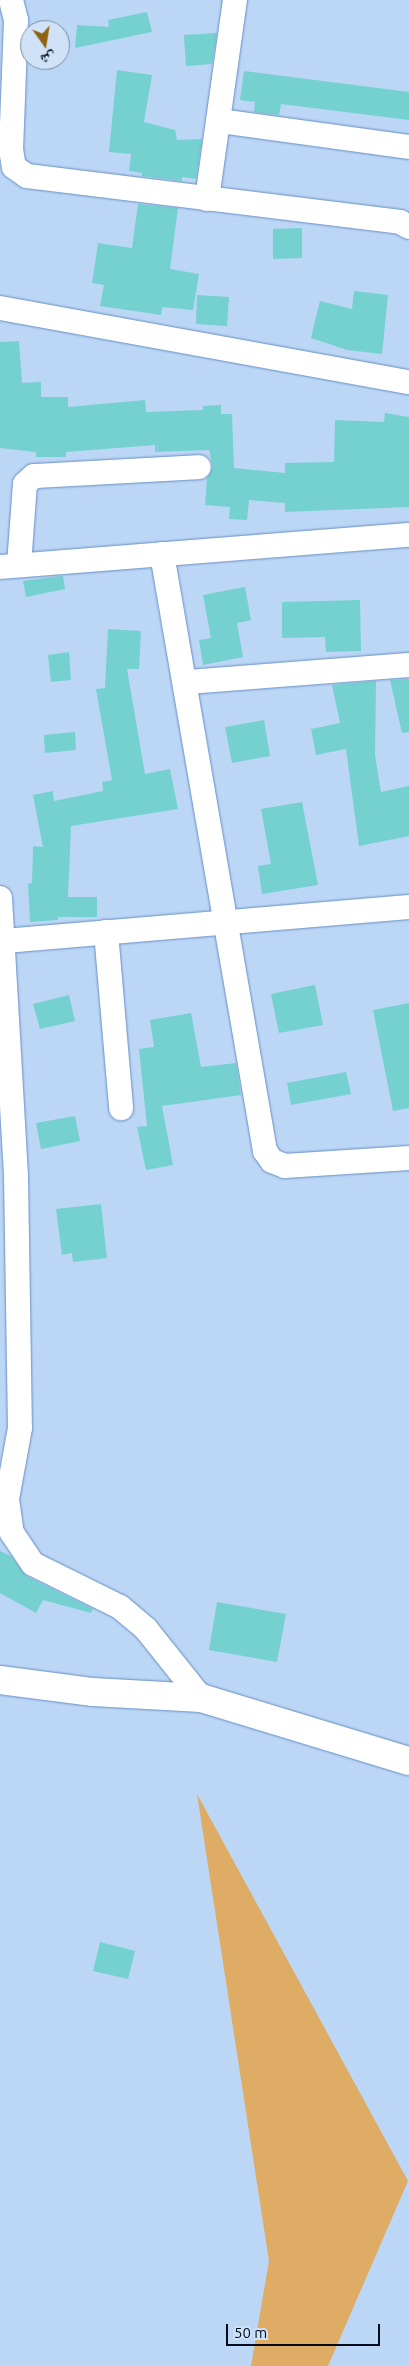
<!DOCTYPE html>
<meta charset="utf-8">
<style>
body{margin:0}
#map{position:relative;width:409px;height:2366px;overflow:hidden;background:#bcd6f6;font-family:Ubuntu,"Noto Naskh Arabic",sans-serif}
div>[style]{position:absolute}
.green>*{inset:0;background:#deac65}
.building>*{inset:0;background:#74d1d0}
.roads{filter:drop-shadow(0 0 1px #668fc2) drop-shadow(0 0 1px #668fc2)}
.minor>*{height:24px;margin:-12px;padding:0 12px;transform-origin:12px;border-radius:12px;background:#fff}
.tertiary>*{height:28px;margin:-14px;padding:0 14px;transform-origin:14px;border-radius:14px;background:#fff}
span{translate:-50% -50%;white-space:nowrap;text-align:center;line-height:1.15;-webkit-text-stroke:4px #d0e2f8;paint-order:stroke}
.north{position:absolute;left:20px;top:20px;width:50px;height:50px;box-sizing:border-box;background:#d0e2f8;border:1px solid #7d8da1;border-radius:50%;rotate:167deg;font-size:14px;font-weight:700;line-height:20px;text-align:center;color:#010d1f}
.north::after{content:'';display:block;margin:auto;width:18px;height:22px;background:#91620f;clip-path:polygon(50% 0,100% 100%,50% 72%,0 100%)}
.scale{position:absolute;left:226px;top:2324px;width:154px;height:22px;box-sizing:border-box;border:2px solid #010d1f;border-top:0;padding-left:6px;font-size:15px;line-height:18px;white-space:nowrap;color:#010d1f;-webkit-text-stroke:4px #d0e2f8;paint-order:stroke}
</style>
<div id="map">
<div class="green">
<i style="clip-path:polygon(197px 1794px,408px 2181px,328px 2366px,251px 2366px,269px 2261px)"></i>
</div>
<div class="building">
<i style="clip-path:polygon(147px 12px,152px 32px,75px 48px,77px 25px,109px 27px,108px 20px)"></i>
<i style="clip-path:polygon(217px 33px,212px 64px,186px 66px,184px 35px)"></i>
<i style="clip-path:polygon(117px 70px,152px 75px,144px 122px,175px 130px,177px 140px,202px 139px,196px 179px,182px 177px,182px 181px,142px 176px,142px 173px,129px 171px,131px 154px,109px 152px)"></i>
<i style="clip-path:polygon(244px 71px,409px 92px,409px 120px,281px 104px,279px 115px,254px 112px,255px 102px,240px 100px)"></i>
<i style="clip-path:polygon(138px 204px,178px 208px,170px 269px,199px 274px,193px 310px,162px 307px,161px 315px,100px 306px,104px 285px,92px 283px,98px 243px,132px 248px)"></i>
<i style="clip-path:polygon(302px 228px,302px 258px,273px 259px,273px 229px)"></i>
<i style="clip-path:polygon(354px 291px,388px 295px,382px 354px,347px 350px,311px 338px,320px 301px,352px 309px)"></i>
<i style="clip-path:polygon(197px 295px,229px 297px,227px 326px,196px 324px)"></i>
<i style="clip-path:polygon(19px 341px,22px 383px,41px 382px,41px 397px,68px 397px,68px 407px,145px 400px,146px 412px,203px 410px,203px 406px,221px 405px,221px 414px,232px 414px,234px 468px,285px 473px,285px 463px,334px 462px,335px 420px,384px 422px,385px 413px,409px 417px,409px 507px,285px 512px,285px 503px,249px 500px,247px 520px,229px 519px,230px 507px,205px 505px,207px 478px,213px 467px,209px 450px,155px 452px,155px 445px,66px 452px,66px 457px,36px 457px,36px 452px,0 448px,0 342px)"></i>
<i style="clip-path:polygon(63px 576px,65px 589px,26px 597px,23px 581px)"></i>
<i style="clip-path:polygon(245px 587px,251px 620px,237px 623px,243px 657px,203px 665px,199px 640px,211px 638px,203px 595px)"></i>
<i style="clip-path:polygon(360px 600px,361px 651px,326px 652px,325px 637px,282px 638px,282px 602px)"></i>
<i style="clip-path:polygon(108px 629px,141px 631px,139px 669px,127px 669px,145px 774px,170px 769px,178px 809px,71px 826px,68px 897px,97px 897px,97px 917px,58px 917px,58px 920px,30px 922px,28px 884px,32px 883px,33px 846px,43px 847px,33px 795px,53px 791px,54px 801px,103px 791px,102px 782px,112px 780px,96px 689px,105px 688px)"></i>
<i style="clip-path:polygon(69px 652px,71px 680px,51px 682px,48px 655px)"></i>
<i style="clip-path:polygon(409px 679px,409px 732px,402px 733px,390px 680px)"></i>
<i style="clip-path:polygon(376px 681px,375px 755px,381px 792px,409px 786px,409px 836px,359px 846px,346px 749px,316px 755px,311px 729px,340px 723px,332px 685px)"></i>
<i style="clip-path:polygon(264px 720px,270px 756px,232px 763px,225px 727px)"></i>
<i style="clip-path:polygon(75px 732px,76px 750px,45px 753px,44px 735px)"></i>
<i style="clip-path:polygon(302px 802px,318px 885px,262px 894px,258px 866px,271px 864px,261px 809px)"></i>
<i style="clip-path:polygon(315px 985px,323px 1025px,279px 1033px,271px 994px)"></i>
<i style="clip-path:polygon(69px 995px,75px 1021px,40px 1029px,33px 1004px)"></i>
<i style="clip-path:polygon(409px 1003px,409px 1108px,393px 1111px,373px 1010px)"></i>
<i style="clip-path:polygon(191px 1013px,201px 1067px,236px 1063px,241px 1095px,162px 1106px,173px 1165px,146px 1170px,137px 1127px,147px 1126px,139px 1049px,154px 1047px,150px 1020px)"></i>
<i style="clip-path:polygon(346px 1072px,351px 1094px,291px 1105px,287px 1083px)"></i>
<i style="clip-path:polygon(75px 1116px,80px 1141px,41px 1149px,36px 1123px)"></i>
<i style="clip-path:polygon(101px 1204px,107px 1258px,73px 1262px,72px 1253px,62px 1255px,56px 1209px)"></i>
<i style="clip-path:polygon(0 1551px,11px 1556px,26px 1576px,93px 1609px,91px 1613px,43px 1600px,36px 1613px,0 1593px)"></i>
<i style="clip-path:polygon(217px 1602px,286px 1614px,277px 1662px,209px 1650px)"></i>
<i style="clip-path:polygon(100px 1942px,135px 1951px,128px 1979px,93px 1971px)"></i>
</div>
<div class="roads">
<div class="minor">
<i style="left:11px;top:0;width:21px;rotate:76deg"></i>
<i style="left:16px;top:20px;width:129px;rotate:92.2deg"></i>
<i style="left:11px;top:149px;width:18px;rotate:81deg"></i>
<i style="left:14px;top:167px;width:16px;rotate:35deg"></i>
<i style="left:27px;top:176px;width:376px;rotate:7deg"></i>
<i style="left:400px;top:222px;width:10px;rotate:29deg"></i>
<i style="left:220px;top:121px;width:191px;rotate:7.8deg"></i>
<i style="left:207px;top:199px;width:201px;rotate:-82deg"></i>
<i style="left:0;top:308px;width:416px;rotate:10.3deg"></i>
<i style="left:162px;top:554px;width:606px;rotate:80.21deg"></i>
<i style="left:265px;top:1151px;width:12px;rotate:55deg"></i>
<i style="left:272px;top:1161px;width:14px;rotate:21deg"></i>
<i style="left:285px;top:1166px;width:124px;rotate:-3.7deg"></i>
<i style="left:19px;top:565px;width:81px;rotate:-85.8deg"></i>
<i style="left:25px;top:484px;width:12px;rotate:-42deg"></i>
<i style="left:34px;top:476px;width:165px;rotate:-3.1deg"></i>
<i style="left:0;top:567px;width:410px;rotate:-4.5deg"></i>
<i style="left:187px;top:682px;width:223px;rotate:-4.4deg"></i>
<i style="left:0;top:898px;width:278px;rotate:86.7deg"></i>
<i style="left:16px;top:1176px;width:252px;rotate:89.1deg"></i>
<i style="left:20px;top:1428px;width:72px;rotate:100.4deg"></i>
<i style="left:7px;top:1499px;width:34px;rotate:82deg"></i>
<i style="left:12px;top:1533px;width:37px;rotate:56deg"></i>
<i style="left:33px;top:1564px;width:97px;rotate:26.3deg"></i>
<i style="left:120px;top:1607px;width:34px;rotate:40deg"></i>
<i style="left:146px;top:1629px;width:88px;rotate:51.4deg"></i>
<i style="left:106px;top:932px;width:177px;rotate:85.1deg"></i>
<i style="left:4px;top:941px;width:406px;rotate:-4.8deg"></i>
</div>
<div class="tertiary">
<i style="left:0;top:1680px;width:94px;rotate:7.4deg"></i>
<i style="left:93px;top:1692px;width:108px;rotate:3.2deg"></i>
<i style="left:201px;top:1698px;width:217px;rotate:16.9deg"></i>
</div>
</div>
<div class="north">ش</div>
<div class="scale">50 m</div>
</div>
